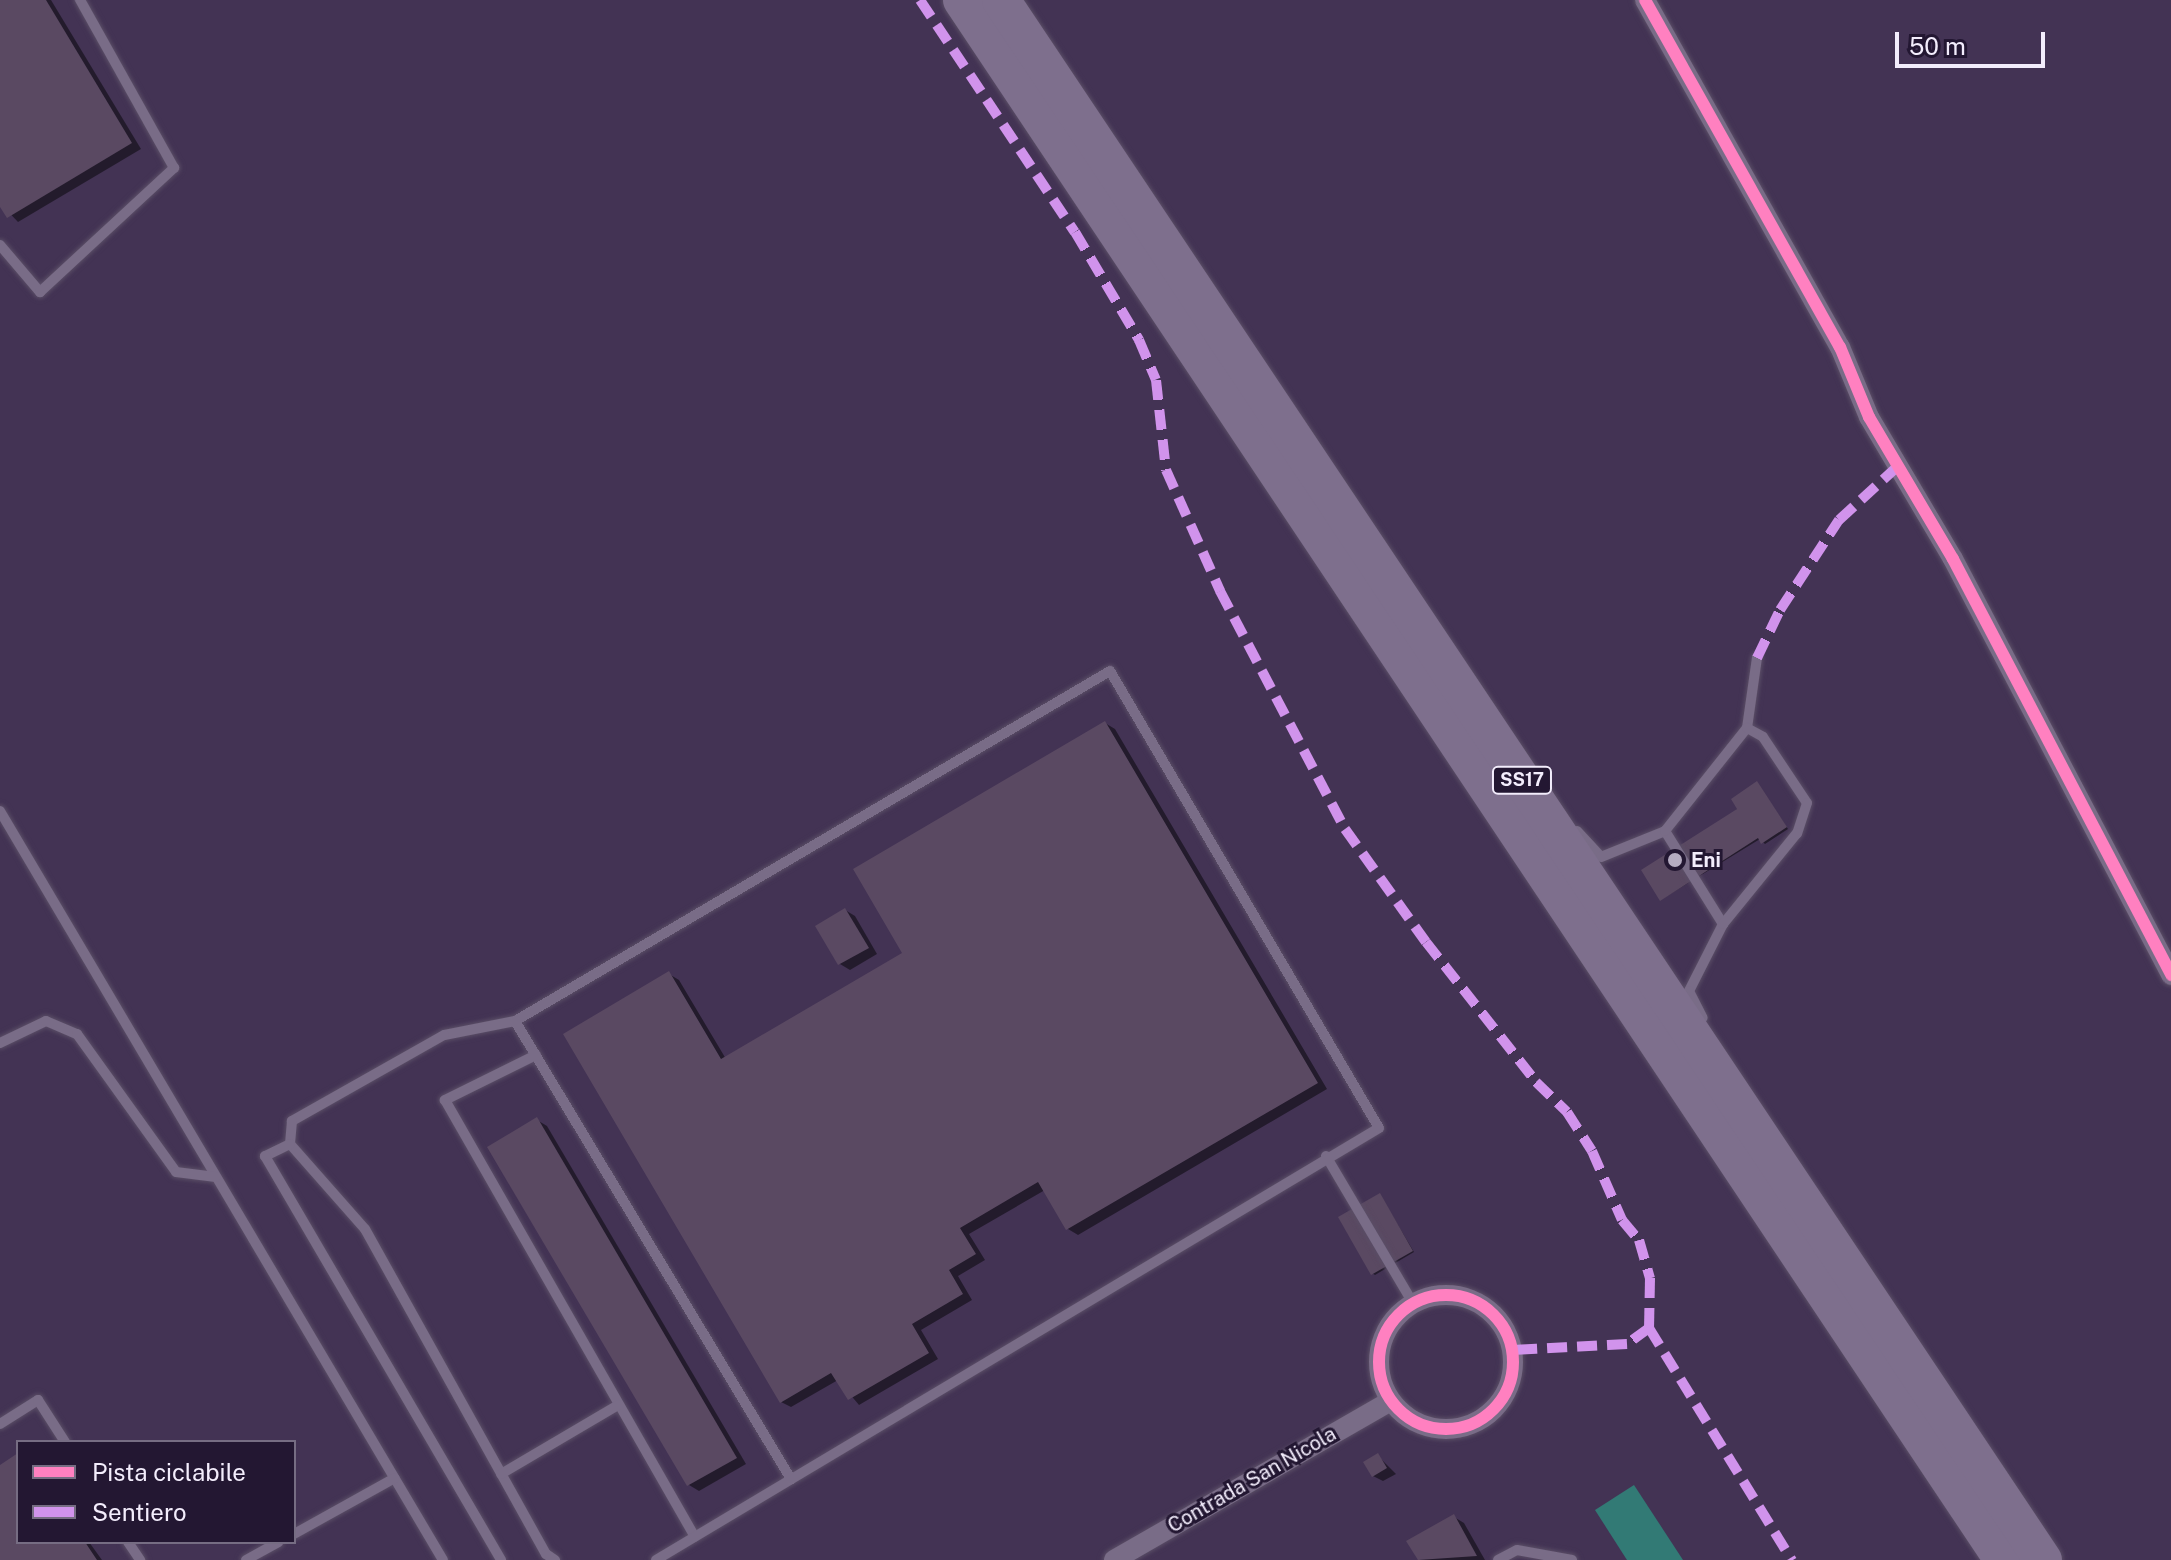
<!DOCTYPE html>
<style>
body{margin:0}
#map{position:relative;width:2171px;height:1560px;overflow:hidden;background:#433354;font-family:"Public Sans",sans-serif}
div>[style]{position:absolute}
.water>*{inset:0;background:#327a75}
.shadow>*{inset:0;background:#0007}
.building>*{inset:0;background:#5a4962}
.roads{filter:drop-shadow(0 0 2px #5a4e66) drop-shadow(0 0 2px #5a4e66)}
.lane>*{height:10px;margin:-5px;padding:0 5px;transform-origin:5px;border-radius:5px;background:#796c87}
.street>*{height:20px;margin:-10px;padding:0 10px;transform-origin:10px;border-radius:10px;background:#796c87}
.street>.ring{margin:-10px;padding:0;box-sizing:content-box;background:none;border:20px solid #796c87;border-radius:50%}
.highway>*{height:38px;margin:-19px;padding:0 19px;transform-origin:19px;border-radius:19px;background:#7e6f8d}
.quiet>*{height:10px;margin-top:-5px;transform-origin:0;background:repeating-linear-gradient(90deg,#d193ec 0 20px,transparent 0 30px)}
.cycleway>*{height:12px;margin:-6px;padding:0 6px;transform-origin:6px;border-radius:6px;background:#ff80c0}
.cycleway>.ring{margin:-6px;padding:0;box-sizing:content-box;background:none;border:12px solid #ff80c0;border-radius:50%}
.dots>*{width:22px;height:22px;translate:-50% -50%;box-sizing:border-box;border:4px solid #231732;border-radius:50%}
span{translate:-50% -50%;white-space:nowrap;text-align:center;line-height:1.15;-webkit-text-stroke:6px #231732;paint-order:stroke}
.shield-label span{padding:2px 6px;background:#231732;border:2px solid;border-radius:6px;-webkit-text-stroke-width:0}
.shield-label{font-size:18px;color:#f3edfc;font-weight:700}
.poi-label{font-size:20px;color:#f3edfc;font-weight:700}
.left{translate:0 -50%;text-align:left}
.street-label{font-size:20px;color:#f3edfc}
.legend{position:absolute;left:16px;top:1440px;width:280px;height:104px;box-sizing:border-box;background:#231732;border:2px solid #766d83;margin:0;padding:10px 14px;list-style:none;font-size:24px;color:#f3edfc}
.legend li{display:flex;align-items:center;gap:16px;height:40px}
.legend b{width:40px;border:2px solid #766d83}
.scale{position:absolute;left:1895px;top:32px;width:150px;height:36px;box-sizing:border-box;border:4px solid #f3edfc;border-top:0;padding-left:10px;font-size:24px;line-height:28px;white-space:nowrap;color:#f3edfc;-webkit-text-stroke:6px #231732;paint-order:stroke}
</style>
<div id="map">
<div class="water">
<i style="clip-path:polygon(1634px 1485px,1683px 1560px,1627px 1560px,1595px 1510px)"></i>
</div>
<div class="shadow">
<i style="clip-path:polygon(0 0,51px 0,141px 149px,18px 222px,0 203px)"></i>
<i style="clip-path:polygon(1105px 723px,1115px 729px,1327px 1089px,1078px 1235px,1068px 1229px,1045px 1190px,969px 1234px,985px 1260px,958px 1276px,972px 1300px,921px 1330px,938px 1359px,859px 1405px,838px 1380px,791px 1407px,781px 1402px,669px 974px,679px 980px,726px 1059px,905px 954px)"></i>
<i style="clip-path:polygon(1758px 784px,1788px 829px,1765px 844px,1760px 839px,1662px 899px)"></i>
<i style="clip-path:polygon(845px 910px,855px 916px,877px 954px,850px 970px,840px 964px)"></i>
<i style="clip-path:polygon(537px 1120px,547px 1126px,746px 1464px,699px 1491px,689px 1485px)"></i>
<i style="clip-path:polygon(1380px 1195px,1414px 1252px,1375px 1275px,1372px 1273px)"></i>
<i style="clip-path:polygon(18px 1456px,18px 1542px,89px 1542px,102px 1560px,0 1560px,0 1468px)"></i>
<i style="clip-path:polygon(1378px 1456px,1396px 1474px,1383px 1481px,1373px 1476px)"></i>
<i style="clip-path:polygon(1454px 1517px,1464px 1523px,1485px 1560px,1420px 1560px,1409px 1542px)"></i>
</div>
<div class="building">
<i style="clip-path:polygon(0 0,46px 0,132px 143px,7px 218px,0 207px)"></i>
<i style="clip-path:polygon(1105px 721px,1318px 1083px,1066px 1230px,1038px 1182px,960px 1228px,976px 1254px,949px 1270px,963px 1294px,912px 1324px,929px 1353px,848px 1400px,831px 1373px,780px 1403px,563px 1034px,669px 971px,721px 1059px,902px 953px,853px 869px)"></i>
<i style="clip-path:polygon(1757px 781px,1787px 827px,1761px 844px,1758px 838px,1660px 901px,1641px 870px,1737px 809px,1731px 799px)"></i>
<i style="clip-path:polygon(845px 908px,869px 948px,838px 965px,815px 926px)"></i>
<i style="clip-path:polygon(537px 1117px,737px 1458px,687px 1486px,487px 1147px)"></i>
<i style="clip-path:polygon(1380px 1193px,1413px 1251px,1371px 1275px,1338px 1217px)"></i>
<i style="clip-path:polygon(18px 1453px,18px 1542px,85px 1542px,97px 1560px,0 1560px,0 1465px)"></i>
<i style="clip-path:polygon(1378px 1453px,1387px 1468px,1372px 1477px,1363px 1462px)"></i>
<i style="clip-path:polygon(1454px 1514px,1477px 1556px,1418px 1560px,1406px 1541px)"></i>
</div>
<div class="roads">
<div class="lane">
<i style="left:0;top:245px;width:62px;rotate:49.6deg"></i>
<i style="left:40px;top:292px;width:183px;rotate:-42.8deg"></i>
<i style="left:174px;top:168px;width:193px;rotate:-119.2deg"></i>
<i style="left:1747px;top:728px;width:71px;rotate:-81.9deg"></i>
<i style="left:0;top:811px;width:870px;rotate:59.4deg"></i>
<i style="left:1577px;top:831px;width:35px;rotate:47deg"></i>
<i style="left:1601px;top:857px;width:69px;rotate:-22.1deg"></i>
<i style="left:1665px;top:831px;width:110px;rotate:58.1deg"></i>
<i style="left:1723px;top:924px;width:75px;rotate:116.9deg"></i>
<i style="left:1689px;top:991px;width:30px;rotate:63deg"></i>
<i style="left:1665px;top:831px;width:132px;rotate:-51.5deg"></i>
<i style="left:1747px;top:728px;width:18px;rotate:29deg"></i>
<i style="left:1763px;top:737px;width:79px;rotate:56.3deg"></i>
<i style="left:1807px;top:803px;width:32px;rotate:108deg"></i>
<i style="left:1797px;top:833px;width:117px;rotate:129.1deg"></i>
<i style="left:515px;top:1021px;width:72px;rotate:168.8deg"></i>
<i style="left:444px;top:1035px;width:175px;rotate:150.5deg"></i>
<i style="left:292px;top:1121px;width:23px;rotate:95deg"></i>
<i style="left:290px;top:1144px;width:113px;rotate:48.6deg"></i>
<i style="left:365px;top:1229px;width:372px;rotate:60.9deg"></i>
<i style="left:546px;top:1554px;width:11px;rotate:34deg"></i>
<i style="left:0;top:1043px;width:51px;rotate:-25.6deg"></i>
<i style="left:46px;top:1021px;width:34px;rotate:23deg"></i>
<i style="left:77px;top:1034px;width:170px;rotate:54.3deg"></i>
<i style="left:176px;top:1172px;width:40px;rotate:7.1deg"></i>
<i style="left:536px;top:1055px;width:102px;rotate:153.7deg"></i>
<i style="left:445px;top:1100px;width:503px;rotate:60.23deg"></i>
<i style="left:290px;top:1144px;width:28px;rotate:154deg"></i>
<i style="left:265px;top:1156px;width:468px;rotate:59.7deg"></i>
<i style="left:1326px;top:1156px;width:171px;rotate:59.4deg"></i>
<i style="left:0;top:1424px;width:45px;rotate:-32.3deg"></i>
<i style="left:38px;top:1400px;width:50px;rotate:57.3deg"></i>
<i style="left:501px;top:1474px;width:136px;rotate:-30.5deg"></i>
<i style="left:294px;top:1534px;width:115px;rotate:-29deg"></i>
<i style="left:128px;top:1542px;width:22px;rotate:56deg"></i>
<i style="left:246px;top:1560px;width:37px;rotate:-29deg"></i>
<i style="left:656px;top:1560px;width:842px;rotate:-30.86deg"></i>
<i style="left:1379px;top:1128px;width:530px;rotate:-120.48deg"></i>
<i style="left:1110px;top:671px;width:690px;rotate:149.53deg"></i>
<i style="left:515px;top:1021px;width:535px;rotate:58.93deg"></i>
<i style="left:1498px;top:1560px;width:21px;rotate:-28deg"></i>
<i style="left:1517px;top:1550px;width:56px;rotate:10.3deg"></i>
</div>
<div class="street">
<i style="left:1645px;top:0;width:398px;rotate:60.7deg"></i>
<i style="left:1840px;top:347px;width:76px;rotate:67.5deg"></i>
<i style="left:1869px;top:417px;width:165px;rotate:59.4deg"></i>
<i style="left:1953px;top:559px;width:470px;rotate:62.3deg"></i>
<i class="ring" style="left:1379px;top:1295px;width:114px;height:114px"></i>
<i style="left:1114px;top:1560px;width:319px;rotate:-29.9deg"></i>
</div>
<div class="highway">
<i style="left:962px;top:0;width:1875px;rotate:56.28deg"></i>
<i style="left:1001px;top:0;width:1876px;rotate:56.26deg"></i>
</div>
</div>
<div class="quiet">
<i style="left:920px;top:0;width:279px;rotate:56.3deg"></i>
<i style="left:1075px;top:232px;width:126px;rotate:59.3deg"></i>
<i style="left:1139px;top:340px;width:43px;rotate:67deg"></i>
<i style="left:1156px;top:380px;width:91px;rotate:83.7deg"></i>
<i style="left:1166px;top:470px;width:133px;rotate:65.9deg"></i>
<i style="left:1220px;top:591px;width:269px;rotate:62.3deg"></i>
<i style="left:1345px;top:829px;width:139px;rotate:54.4deg"></i>
<i style="left:1426px;top:942px;width:178px;rotate:51.8deg"></i>
<i style="left:1536px;top:1082px;width:43px;rotate:44.1deg"></i>
<i style="left:1567px;top:1112px;width:46px;rotate:57.3deg"></i>
<i style="left:1592px;top:1151px;width:75px;rotate:66.5deg"></i>
<i style="left:1622px;top:1220px;width:26px;rotate:50deg"></i>
<i style="left:1639px;top:1240px;width:40px;rotate:74deg"></i>
<i style="left:1650px;top:1278px;width:50px;rotate:91.1deg"></i>
<i style="left:1649px;top:1328px;width:27px;rotate:144deg"></i>
<i style="left:1627px;top:1344px;width:115px;rotate:177deg"></i>
<i style="left:1757px;top:658px;width:53px;rotate:-64.4deg"></i>
<i style="left:1780px;top:610px;width:108px;rotate:-56.8deg"></i>
<i style="left:1839px;top:520px;width:80px;rotate:-42.5deg"></i>
<i style="left:1649px;top:1328px;width:273px;rotate:58.4deg"></i>
</div>
<div class="cycleway">
<i style="left:1645px;top:0;width:398px;rotate:60.7deg"></i>
<i style="left:1840px;top:347px;width:76px;rotate:67.5deg"></i>
<i style="left:1869px;top:417px;width:165px;rotate:59.4deg"></i>
<i style="left:1953px;top:559px;width:470px;rotate:62.3deg"></i>
<i class="ring" style="left:1379px;top:1295px;width:122px;height:122px"></i>
</div>
<div class="dots">
<i style="left:1675px;top:860px;background:#b5acc1"></i>
</div>
<div class="shield-label">
<span style="left:1522px;top:780px">SS17</span>
</div>
<div class="poi-label">
<span class="left" style="left:1691px;top:860px">Eni</span>
</div>
<div class="street-label">
<span style="left:1252px;top:1480px;rotate:-30deg">Contrada San Nicola</span>
</div>
<ul class="legend">
<li><b style="height:10px;background:#ff80c0"></b>Pista ciclabile</li>
<li><b style="height:10px;background:#d193ec"></b>Sentiero</li>
</ul>
<div class="scale">50 m</div>
</div>
